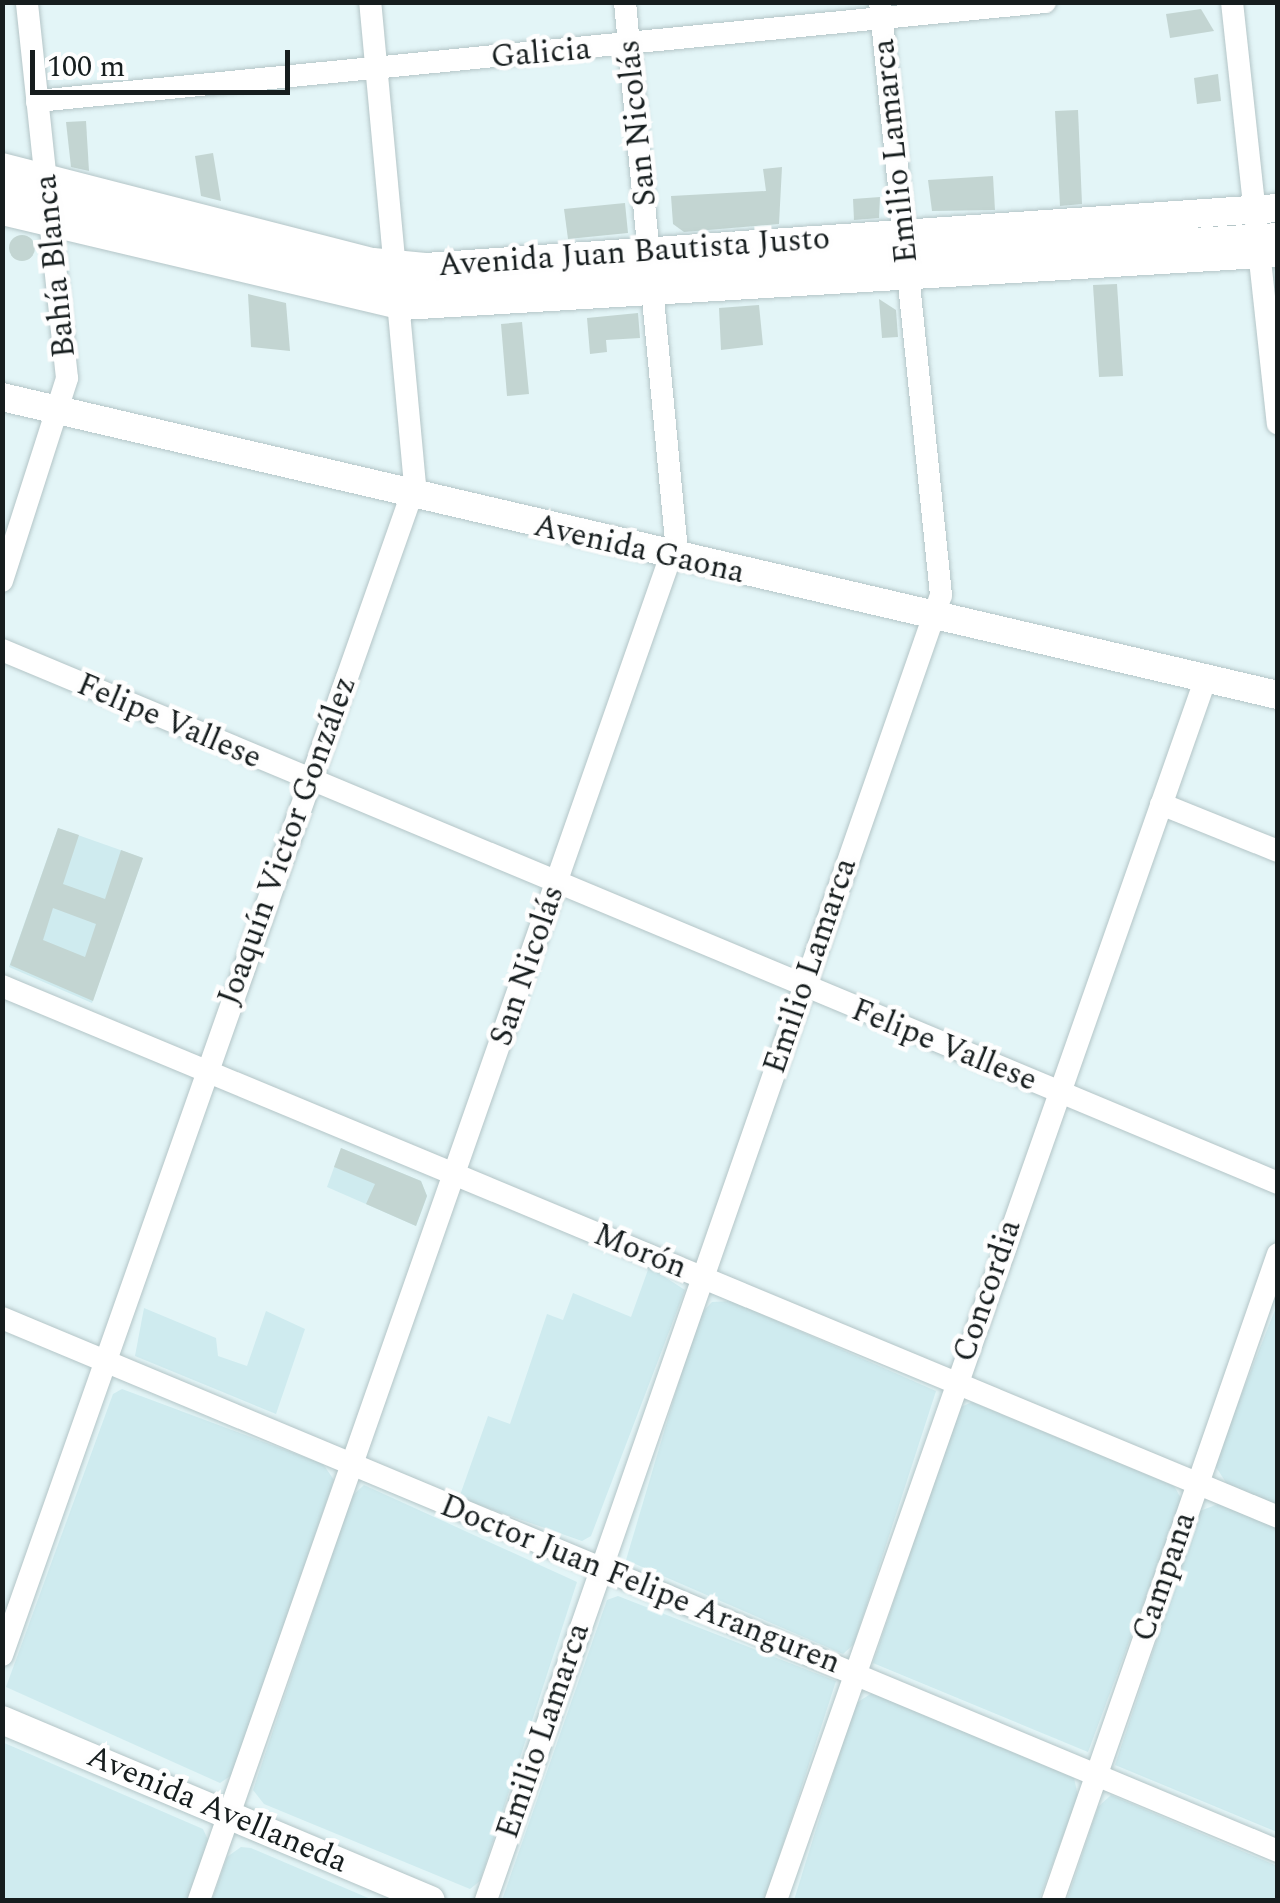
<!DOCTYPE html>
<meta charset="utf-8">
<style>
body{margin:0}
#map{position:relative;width:1280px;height:1903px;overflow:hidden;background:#e3f5f7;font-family:Spectral,serif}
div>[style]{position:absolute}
.built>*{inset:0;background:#cfebef}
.building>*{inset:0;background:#c3d5d2}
.round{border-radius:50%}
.roads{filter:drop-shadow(0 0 2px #b4c5c7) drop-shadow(0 0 2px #b4c5c7)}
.minor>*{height:22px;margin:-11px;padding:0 11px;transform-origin:11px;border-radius:11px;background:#fff}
.major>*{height:28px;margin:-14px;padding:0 14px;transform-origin:14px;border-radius:14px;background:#fff}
span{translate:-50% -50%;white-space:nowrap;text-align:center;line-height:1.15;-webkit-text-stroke:9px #fefefe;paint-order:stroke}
.street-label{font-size:32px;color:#161d1e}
.frame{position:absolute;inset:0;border:5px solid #161d1e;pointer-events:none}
.scale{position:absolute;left:30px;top:50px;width:260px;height:45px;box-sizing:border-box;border:5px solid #161d1e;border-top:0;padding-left:12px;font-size:30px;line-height:35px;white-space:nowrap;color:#161d1e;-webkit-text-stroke:8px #fefefe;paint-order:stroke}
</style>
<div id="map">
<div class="built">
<i style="clip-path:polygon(58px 828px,143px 858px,92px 1003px,9px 967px)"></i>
<i style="clip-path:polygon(341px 1148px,421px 1181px,427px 1196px,416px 1226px,327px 1187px)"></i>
<i style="clip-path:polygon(649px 1267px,685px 1290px,591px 1536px,582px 1541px,459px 1498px,488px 1416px,510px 1424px,547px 1314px,563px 1320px,573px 1293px,631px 1317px)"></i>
<i style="clip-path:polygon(731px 1301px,936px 1391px,854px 1644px,843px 1654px,626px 1560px,698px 1317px,712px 1302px)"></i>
<i style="clip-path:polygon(1277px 1305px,1277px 1505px,1227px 1484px,1214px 1464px)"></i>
<i style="clip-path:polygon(144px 1308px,216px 1338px,218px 1356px,247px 1366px,266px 1311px,305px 1329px,276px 1414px,135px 1356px)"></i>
<i style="clip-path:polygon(122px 1389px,323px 1464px,334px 1480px,232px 1775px,220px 1783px,6px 1687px,113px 1394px)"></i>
<i style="clip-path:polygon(972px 1402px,1174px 1486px,1182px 1500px,1088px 1752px,873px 1663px,959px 1408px)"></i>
<i style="clip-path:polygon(364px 1485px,577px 1582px,480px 1881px,470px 1889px,264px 1804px,253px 1790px,352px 1496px)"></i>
<i style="clip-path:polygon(1218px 1504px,1277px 1528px,1277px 1832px,1115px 1765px,1200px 1511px)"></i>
<i style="clip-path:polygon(618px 1596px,836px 1681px,765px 1900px,502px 1900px,607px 1600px)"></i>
<i style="clip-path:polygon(872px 1693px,1074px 1778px,1078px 1796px,1039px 1900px,794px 1900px,855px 1704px)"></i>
<i style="clip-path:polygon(2px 1742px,203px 1829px,209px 1842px,190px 1900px,3px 1900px)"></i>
<i style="clip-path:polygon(1111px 1795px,1277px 1866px,1277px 1900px,1067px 1900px,1098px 1807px)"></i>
<i style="clip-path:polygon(241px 1847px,251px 1848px,373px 1900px,212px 1900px,227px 1857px)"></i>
</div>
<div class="building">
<i style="clip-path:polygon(1201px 9px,1214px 31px,1170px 38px,1166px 14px)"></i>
<i style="clip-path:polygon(1218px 74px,1221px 101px,1197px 104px,1194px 78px)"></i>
<i style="clip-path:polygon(1078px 110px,1082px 204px,1060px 206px,1055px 111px)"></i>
<i style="clip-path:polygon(86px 121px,89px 171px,71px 167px,66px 122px)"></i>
<i style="clip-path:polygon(213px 153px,221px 201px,201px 196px,195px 156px)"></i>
<i style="clip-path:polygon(782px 167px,779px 224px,684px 232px,673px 224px,671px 196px,766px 191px,763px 169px)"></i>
<i style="clip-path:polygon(993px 176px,995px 210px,932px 211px,928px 180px)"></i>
<i style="clip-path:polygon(880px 197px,879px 218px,854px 220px,853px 199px)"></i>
<i style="clip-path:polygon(625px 203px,628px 233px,568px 239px,564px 209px)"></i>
<i class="round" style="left:9px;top:235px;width:26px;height:26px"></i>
<i style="clip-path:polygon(1117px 284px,1123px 376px,1099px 377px,1093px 285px)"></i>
<i style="clip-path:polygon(248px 294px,286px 303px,290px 351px,251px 347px)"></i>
<i style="clip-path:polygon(879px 299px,896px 310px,898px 337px,882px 338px)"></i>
<i style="clip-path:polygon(759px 305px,763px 345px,721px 350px,719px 308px)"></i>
<i style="clip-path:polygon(638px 313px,640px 338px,606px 340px,607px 352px,590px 354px,587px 318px)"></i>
<i style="clip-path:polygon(522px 322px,529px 394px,507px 396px,501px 324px)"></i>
<i style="clip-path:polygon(evenodd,58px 828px,79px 835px,63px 884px,105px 899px,121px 850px,143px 858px,93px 1001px,10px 965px,58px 828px,53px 908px,96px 924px,85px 957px,43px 940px,53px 908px)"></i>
<i style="clip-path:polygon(341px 1148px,421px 1181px,427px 1196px,416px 1226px,366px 1204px,375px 1184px,334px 1167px)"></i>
</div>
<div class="roads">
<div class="minor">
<i style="left:1232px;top:2px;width:424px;rotate:83.8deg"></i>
<i style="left:37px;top:101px;width:1013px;rotate:-5.61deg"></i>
<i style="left:2px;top:191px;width:409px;rotate:13.3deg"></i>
<i style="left:400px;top:285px;width:879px;rotate:-3.32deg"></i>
<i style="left:2px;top:581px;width:213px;rotate:-72.2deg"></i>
<i style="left:67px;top:378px;width:378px;rotate:-96.1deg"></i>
<i style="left:2px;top:650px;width:1383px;rotate:22.67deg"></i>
<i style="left:1161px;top:804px;width:126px;rotate:21.9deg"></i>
<i style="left:2px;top:986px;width:1382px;rotate:22.59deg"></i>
<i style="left:2px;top:1318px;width:1383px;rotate:22.67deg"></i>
<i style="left:2px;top:1655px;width:1241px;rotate:-70.56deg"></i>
<i style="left:415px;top:485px;width:485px;rotate:-95.3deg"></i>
<i style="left:199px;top:1900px;width:1440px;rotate:-70.66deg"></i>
<i style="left:676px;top:541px;width:541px;rotate:-95.41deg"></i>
<i style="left:486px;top:1900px;width:1382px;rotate:-70.78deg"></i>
<i style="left:941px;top:595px;width:596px;rotate:-95.87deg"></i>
<i style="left:776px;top:1900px;width:1290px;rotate:-70.62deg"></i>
<i style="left:1053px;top:1900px;width:684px;rotate:-70.8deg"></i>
</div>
<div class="major">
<i style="left:2px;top:167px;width:383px;rotate:14.4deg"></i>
<i style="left:373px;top:262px;width:52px;rotate:5.5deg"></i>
<i style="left:425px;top:267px;width:855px;rotate:-3.96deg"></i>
<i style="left:2px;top:211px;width:412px;rotate:13.3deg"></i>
<i style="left:403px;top:306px;width:877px;rotate:-3.47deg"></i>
<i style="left:2px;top:397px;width:1310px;rotate:13.15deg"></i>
<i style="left:2px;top:1720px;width:465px;rotate:22.8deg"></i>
</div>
</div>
<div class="street-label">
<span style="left:541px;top:54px;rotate:-5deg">Galicia</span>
<span style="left:638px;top:123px;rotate:-96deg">San Nicolás</span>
<span style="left:896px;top:151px;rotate:-96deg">Emilio Lamarca</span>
<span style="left:634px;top:253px;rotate:-4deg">Avenida Juan Bautista Justo</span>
<span style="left:56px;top:266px;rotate:-96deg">Bahía Blanca</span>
<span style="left:639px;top:550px;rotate:13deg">Avenida Gaona</span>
<span style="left:169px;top:722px;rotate:23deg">Felipe Vallese</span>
<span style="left:288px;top:841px;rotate:-70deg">Joaquín Victor González</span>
<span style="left:528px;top:966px;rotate:-71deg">San Nicolás</span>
<span style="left:811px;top:966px;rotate:-71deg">Emilio Lamarca</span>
<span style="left:944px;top:1046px;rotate:22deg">Felipe Vallese</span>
<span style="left:640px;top:1252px;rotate:22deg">Morón</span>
<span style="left:988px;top:1291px;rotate:-71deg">Concordia</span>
<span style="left:1165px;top:1577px;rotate:-71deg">Campana</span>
<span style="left:640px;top:1585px;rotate:22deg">Doctor Juan Felipe Aranguren</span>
<span style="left:544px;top:1731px;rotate:-71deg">Emilio Lamarca</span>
<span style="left:217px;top:1810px;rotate:23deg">Avenida Avellaneda</span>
</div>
<div class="frame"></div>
<div class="scale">100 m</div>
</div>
